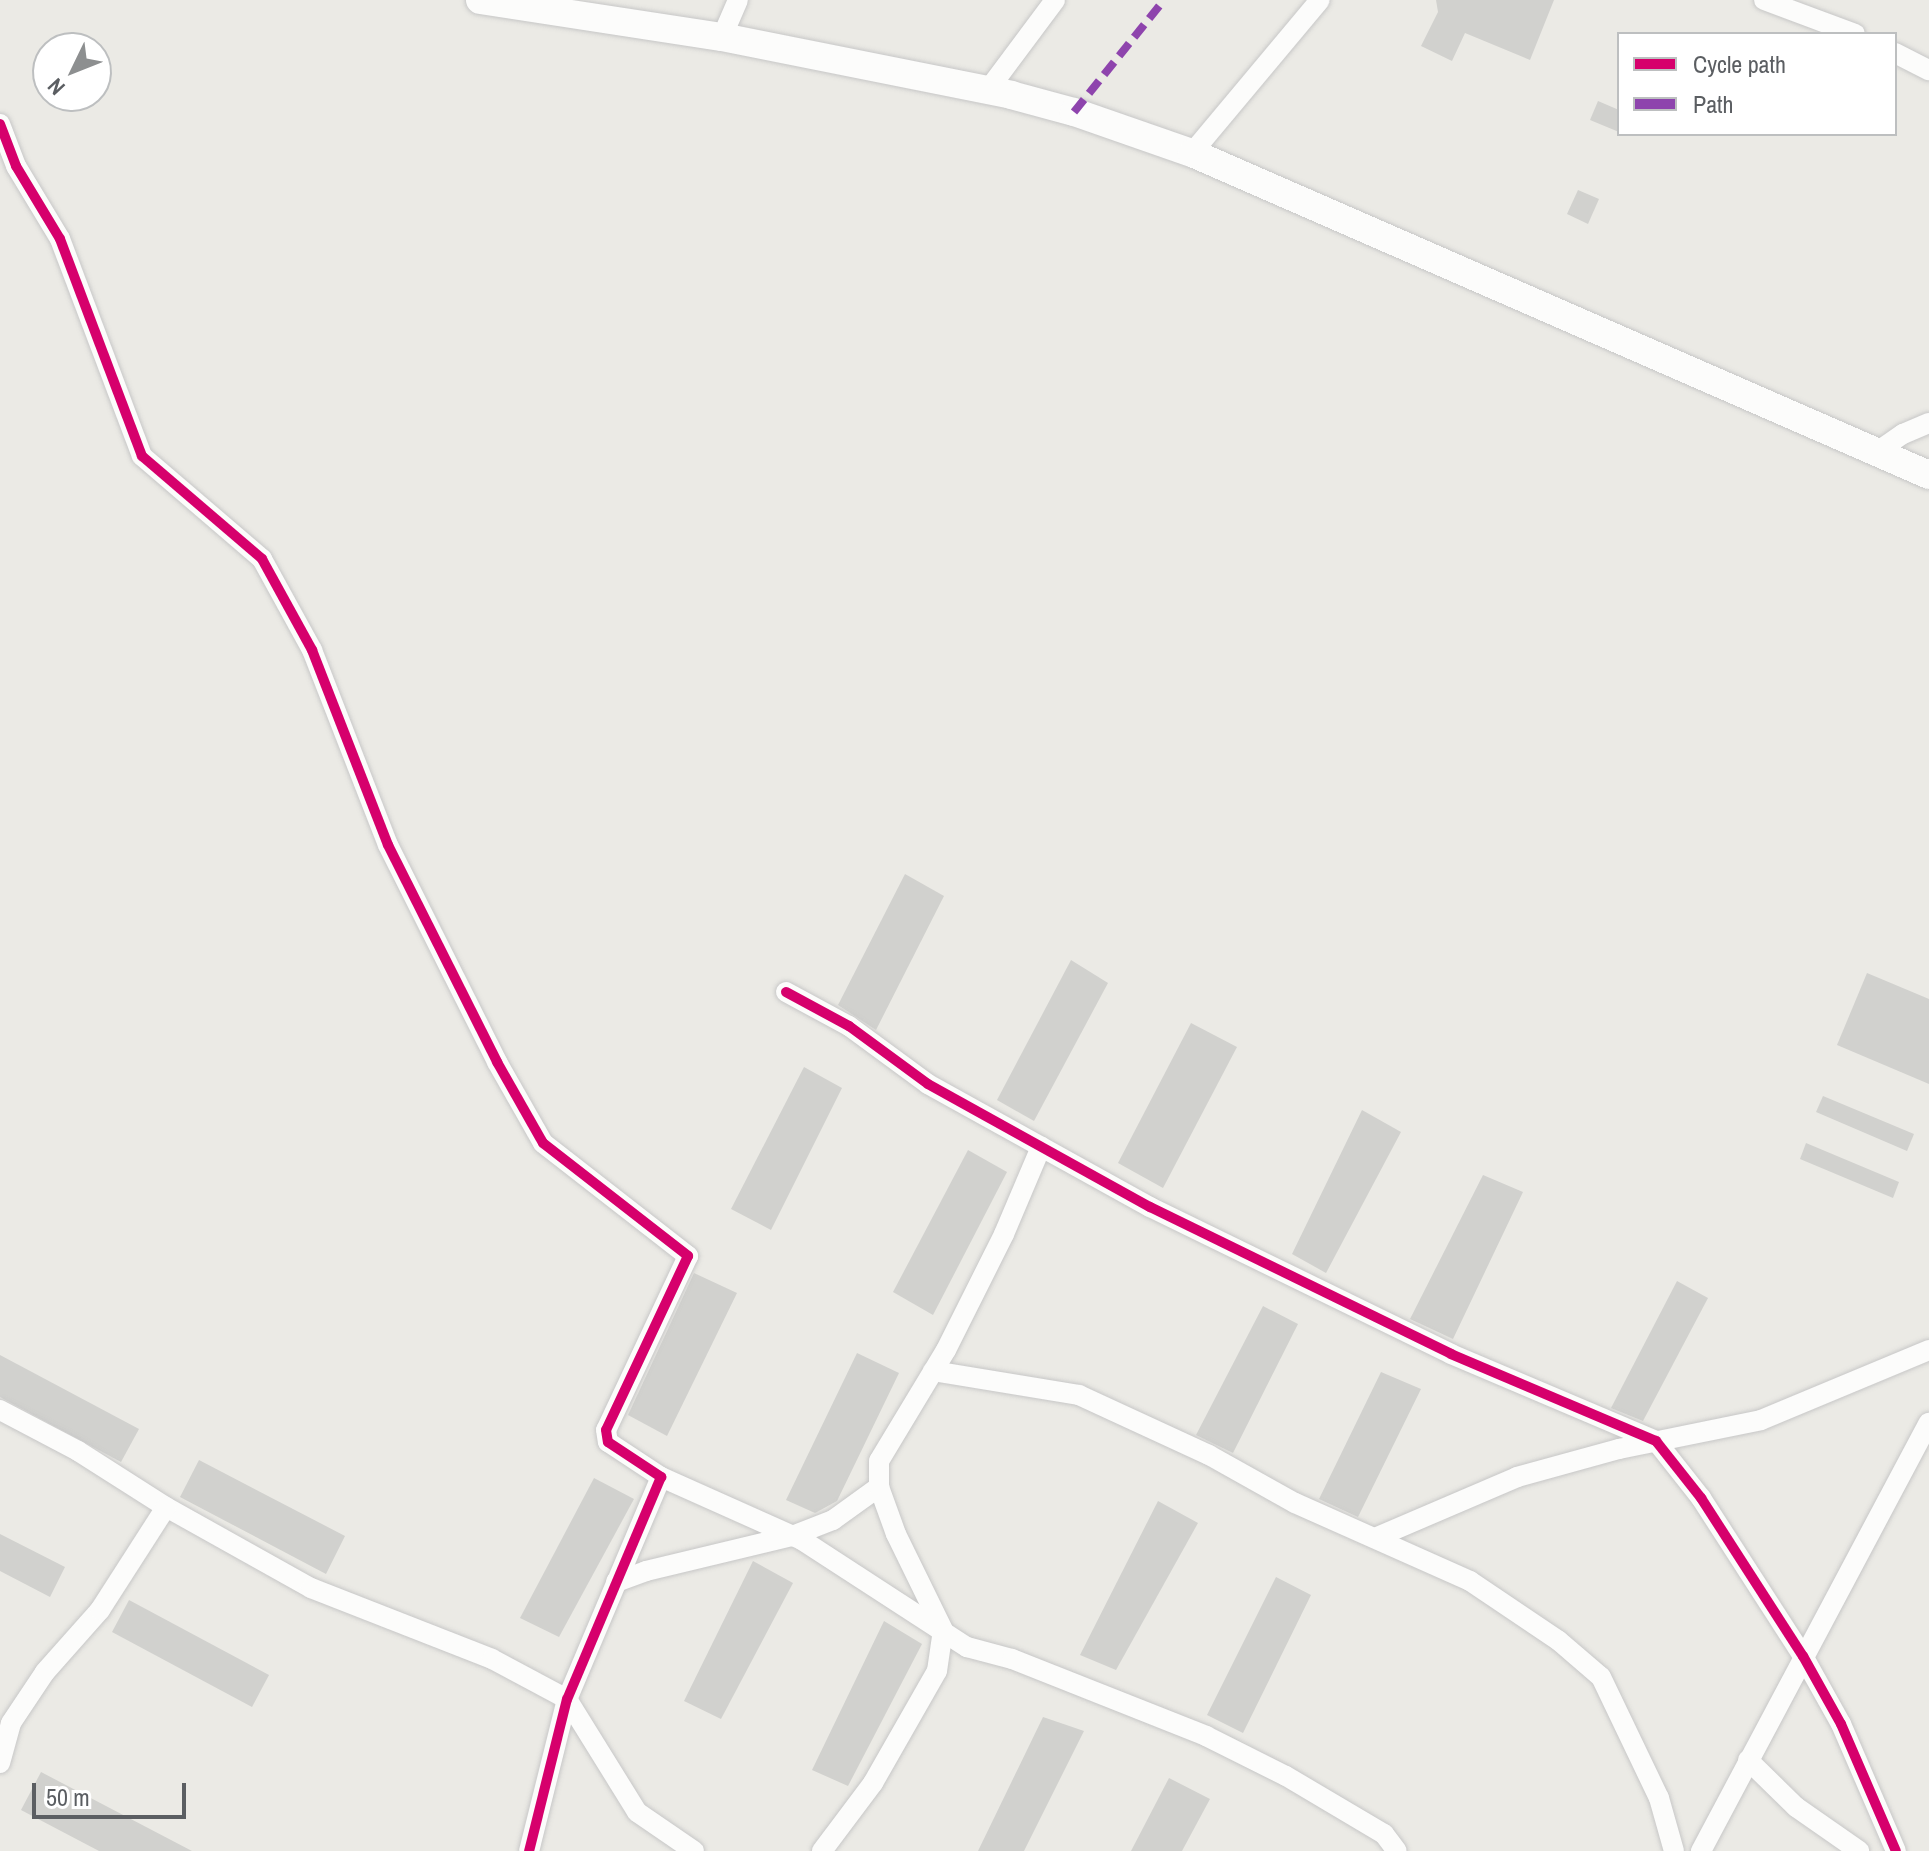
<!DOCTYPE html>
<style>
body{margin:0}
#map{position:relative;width:1929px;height:1851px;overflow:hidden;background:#ebeae5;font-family:"Archivo Narrow",sans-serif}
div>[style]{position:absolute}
.building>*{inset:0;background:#d1d1ce}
.roads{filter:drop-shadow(0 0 2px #c7c7c7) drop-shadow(0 0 2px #c7c7c7)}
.street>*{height:20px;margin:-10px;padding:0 10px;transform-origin:10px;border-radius:10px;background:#fcfcfb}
.secondary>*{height:28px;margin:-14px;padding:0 14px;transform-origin:14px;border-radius:14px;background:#fcfcfb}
.quiet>*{height:8px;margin-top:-4px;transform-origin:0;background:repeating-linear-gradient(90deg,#8e44ad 0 16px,transparent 0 24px)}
.cycleway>*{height:10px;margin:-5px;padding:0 5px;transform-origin:5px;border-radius:5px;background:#d6006c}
span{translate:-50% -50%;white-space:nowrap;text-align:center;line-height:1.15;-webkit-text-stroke:6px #fff;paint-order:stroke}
.legend{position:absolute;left:1617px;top:32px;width:280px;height:104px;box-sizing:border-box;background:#fff;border:2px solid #bdbfc0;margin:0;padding:10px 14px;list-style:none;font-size:24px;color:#5b5e62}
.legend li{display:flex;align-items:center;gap:16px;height:40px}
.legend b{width:40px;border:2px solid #bdbfc0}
.north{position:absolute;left:32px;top:32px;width:80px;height:80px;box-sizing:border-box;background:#fff;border:2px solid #bdbfc0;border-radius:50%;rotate:227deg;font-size:22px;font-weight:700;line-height:32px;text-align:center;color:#5b5e62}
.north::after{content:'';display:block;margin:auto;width:28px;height:36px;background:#8d8f90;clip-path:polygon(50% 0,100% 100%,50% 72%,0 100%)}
.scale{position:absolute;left:32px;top:1783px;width:154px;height:36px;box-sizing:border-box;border:4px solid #5b5e62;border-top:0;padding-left:10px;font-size:24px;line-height:28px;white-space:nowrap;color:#5b5e62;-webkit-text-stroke:6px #fff;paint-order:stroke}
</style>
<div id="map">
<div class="building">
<i style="clip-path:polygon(1436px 0,1554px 0,1530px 60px,1465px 33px,1452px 61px,1421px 46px,1438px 12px)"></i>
<i style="clip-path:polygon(1598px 101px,1619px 110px,1619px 132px,1590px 120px)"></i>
<i style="clip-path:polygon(1578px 190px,1599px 199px,1588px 224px,1567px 214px)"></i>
<i style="clip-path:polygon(905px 874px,944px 896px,876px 1030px,838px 1005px)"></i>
<i style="clip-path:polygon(1071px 960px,1108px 983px,1034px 1121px,997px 1100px)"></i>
<i style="clip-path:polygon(1867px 973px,1929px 999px,1929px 1084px,1837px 1045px)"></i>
<i style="clip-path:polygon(1191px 1023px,1237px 1047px,1163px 1188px,1118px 1163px)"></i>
<i style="clip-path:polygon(804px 1067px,842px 1088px,771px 1230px,731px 1209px)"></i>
<i style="clip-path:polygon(1823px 1096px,1914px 1134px,1907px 1151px,1816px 1112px)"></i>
<i style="clip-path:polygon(1362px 1110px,1401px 1132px,1326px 1273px,1292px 1254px)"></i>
<i style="clip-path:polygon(1806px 1143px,1899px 1182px,1893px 1198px,1800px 1159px)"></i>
<i style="clip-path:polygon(968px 1150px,1007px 1172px,933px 1315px,893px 1292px)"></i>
<i style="clip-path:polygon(1483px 1175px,1523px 1192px,1453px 1339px,1410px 1319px)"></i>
<i style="clip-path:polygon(694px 1273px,737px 1293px,667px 1436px,628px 1415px)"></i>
<i style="clip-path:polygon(1677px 1281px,1708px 1298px,1643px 1421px,1611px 1408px)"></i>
<i style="clip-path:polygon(1263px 1306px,1298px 1324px,1233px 1453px,1196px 1435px)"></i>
<i style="clip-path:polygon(857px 1353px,899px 1373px,837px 1501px,815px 1513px,786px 1500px)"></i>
<i style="clip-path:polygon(0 1355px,139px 1429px,121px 1462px,0 1397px)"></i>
<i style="clip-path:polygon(1381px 1372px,1421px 1389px,1358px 1517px,1319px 1499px)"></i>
<i style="clip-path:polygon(199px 1460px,345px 1536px,326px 1574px,180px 1497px)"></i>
<i style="clip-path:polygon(594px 1478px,634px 1499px,559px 1637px,520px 1618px)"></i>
<i style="clip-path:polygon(1158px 1501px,1198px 1523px,1116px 1670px,1080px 1655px)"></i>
<i style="clip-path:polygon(0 1534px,65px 1567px,50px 1597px,0 1571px)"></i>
<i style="clip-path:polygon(753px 1561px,793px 1583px,721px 1719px,684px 1701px)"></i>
<i style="clip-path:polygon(1276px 1577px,1311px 1595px,1243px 1733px,1207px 1715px)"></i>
<i style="clip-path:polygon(129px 1600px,269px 1675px,252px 1707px,112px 1632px)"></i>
<i style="clip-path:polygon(884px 1621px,922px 1644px,848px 1786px,812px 1770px)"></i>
<i style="clip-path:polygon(1043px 1717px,1084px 1731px,1024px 1851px,978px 1851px)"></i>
<i style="clip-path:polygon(41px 1772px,192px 1851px,99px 1851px,21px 1810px)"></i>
<i style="clip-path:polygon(1169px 1778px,1210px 1799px,1182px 1851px,1131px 1851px)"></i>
</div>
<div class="roads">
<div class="street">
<i style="left:1764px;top:0;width:97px;rotate:20.5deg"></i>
<i style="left:722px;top:37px;width:40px;rotate:-66.6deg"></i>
<i style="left:1895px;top:53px;width:38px;rotate:27deg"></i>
<i style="left:988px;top:90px;width:112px;rotate:-53.3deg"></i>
<i style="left:0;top:124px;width:45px;rotate:69.1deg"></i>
<i style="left:16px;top:166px;width:85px;rotate:58.9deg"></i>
<i style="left:60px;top:239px;width:232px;rotate:69.3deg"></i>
<i style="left:142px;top:456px;width:158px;rotate:40.6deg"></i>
<i style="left:262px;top:559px;width:104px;rotate:61.2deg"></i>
<i style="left:312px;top:650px;width:209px;rotate:68.7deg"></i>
<i style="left:388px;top:845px;width:243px;rotate:63.3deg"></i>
<i style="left:497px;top:1062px;width:93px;rotate:60.4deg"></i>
<i style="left:543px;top:1143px;width:184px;rotate:37.9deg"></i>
<i style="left:688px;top:1256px;width:192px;rotate:115.2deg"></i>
<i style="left:606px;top:1430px;width:12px;rotate:81deg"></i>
<i style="left:608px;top:1442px;width:64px;rotate:33.4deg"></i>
<i style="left:661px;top:1477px;width:241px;rotate:112.9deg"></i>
<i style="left:567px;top:1699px;width:157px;rotate:104deg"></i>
<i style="left:1192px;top:153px;width:199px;rotate:-50.1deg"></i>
<i style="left:1877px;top:452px;width:32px;rotate:-35deg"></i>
<i style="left:1903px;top:434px;width:28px;rotate:-23deg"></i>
<i style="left:786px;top:992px;width:72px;rotate:28.4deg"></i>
<i style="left:849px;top:1026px;width:98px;rotate:36.3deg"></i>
<i style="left:928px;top:1084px;width:254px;rotate:29deg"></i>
<i style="left:1150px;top:1207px;width:335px;rotate:26deg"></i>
<i style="left:1451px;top:1354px;width:223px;rotate:23deg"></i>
<i style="left:1656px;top:1441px;width:73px;rotate:51.7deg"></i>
<i style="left:1701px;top:1498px;width:188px;rotate:57.2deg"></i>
<i style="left:1803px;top:1656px;width:78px;rotate:60.8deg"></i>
<i style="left:1841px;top:1724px;width:138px;rotate:66.6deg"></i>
<i style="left:933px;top:1371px;width:148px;rotate:9.3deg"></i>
<i style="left:1079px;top:1395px;width:143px;rotate:24.8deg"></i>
<i style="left:1209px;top:1455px;width:98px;rotate:29.2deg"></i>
<i style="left:1295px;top:1503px;width:192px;rotate:24deg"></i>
<i style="left:1470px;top:1581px;width:107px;rotate:34deg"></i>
<i style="left:1559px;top:1641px;width:55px;rotate:40.6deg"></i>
<i style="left:1601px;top:1677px;width:134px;rotate:64.4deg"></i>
<i style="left:1659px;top:1798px;width:55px;rotate:74.2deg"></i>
<i style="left:0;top:1410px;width:88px;rotate:27.7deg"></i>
<i style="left:78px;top:1451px;width:104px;rotate:32.5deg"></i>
<i style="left:166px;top:1507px;width:166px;rotate:29.2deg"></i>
<i style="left:311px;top:1588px;width:194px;rotate:21.4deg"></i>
<i style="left:492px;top:1659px;width:85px;rotate:28.1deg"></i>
<i style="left:567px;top:1699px;width:133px;rotate:58.2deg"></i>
<i style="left:637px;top:1812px;width:69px;rotate:34.4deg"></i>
<i style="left:661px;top:1477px;width:154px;rotate:24.1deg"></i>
<i style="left:802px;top:1540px;width:197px;rotate:33deg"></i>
<i style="left:967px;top:1647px;width:47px;rotate:14.9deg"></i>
<i style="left:1012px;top:1659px;width:209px;rotate:21.6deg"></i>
<i style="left:1206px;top:1736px;width:89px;rotate:26.6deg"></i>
<i style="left:1286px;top:1776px;width:114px;rotate:30.6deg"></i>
<i style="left:1384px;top:1834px;width:21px;rotate:53deg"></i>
<i style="left:1375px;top:1538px;width:155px;rotate:-23.2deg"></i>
<i style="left:1517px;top:1477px;width:106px;rotate:-15.4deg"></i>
<i style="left:1619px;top:1449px;width:145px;rotate:-11.5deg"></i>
<i style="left:1761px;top:1420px;width:182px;rotate:-22.6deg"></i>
<i style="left:616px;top:1582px;width:32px;rotate:-20deg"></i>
<i style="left:646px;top:1571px;width:150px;rotate:-13.5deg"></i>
<i style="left:792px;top:1536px;width:44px;rotate:-21.3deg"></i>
<i style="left:833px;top:1520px;width:57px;rotate:-35.7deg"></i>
<i style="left:1748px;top:1760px;width:67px;rotate:44.4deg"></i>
<i style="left:1796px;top:1807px;width:77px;rotate:34.9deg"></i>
<i style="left:0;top:1763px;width:41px;rotate:-74.6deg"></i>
<i style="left:11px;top:1723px;width:61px;rotate:-56.3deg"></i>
<i style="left:45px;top:1672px;width:83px;rotate:-48.4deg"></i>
<i style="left:100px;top:1610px;width:122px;rotate:-57.3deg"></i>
<i style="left:822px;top:1851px;width:85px;rotate:-53.1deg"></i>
<i style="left:873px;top:1783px;width:129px;rotate:-60.3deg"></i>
<i style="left:937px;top:1671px;width:41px;rotate:-81.7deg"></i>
<i style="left:943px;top:1630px;width:107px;rotate:-116.1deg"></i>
<i style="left:896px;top:1534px;width:50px;rotate:-109.9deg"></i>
<i style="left:879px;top:1487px;width:26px;rotate:-90deg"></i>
<i style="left:879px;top:1461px;width:130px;rotate:-58.9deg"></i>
<i style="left:946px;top:1350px;width:130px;rotate:-63.4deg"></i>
<i style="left:1004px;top:1234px;width:95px;rotate:-67deg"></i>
<i style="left:1701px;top:1851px;width:485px;rotate:-62deg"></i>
</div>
<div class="secondary">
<i style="left:480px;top:0;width:245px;rotate:8.7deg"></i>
<i style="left:722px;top:37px;width:295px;rotate:11.3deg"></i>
<i style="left:1011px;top:95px;width:65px;rotate:15.1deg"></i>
<i style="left:1074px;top:112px;width:125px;rotate:19.2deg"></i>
<i style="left:1192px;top:153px;width:804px;rotate:23.6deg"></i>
</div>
</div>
<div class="quiet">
<i style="left:1074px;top:112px;width:144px;rotate:-51.2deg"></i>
</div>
<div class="cycleway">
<i style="left:0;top:124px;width:45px;rotate:69.1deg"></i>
<i style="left:16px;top:166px;width:85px;rotate:58.9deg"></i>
<i style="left:60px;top:239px;width:232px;rotate:69.3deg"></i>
<i style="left:142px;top:456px;width:158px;rotate:40.6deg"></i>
<i style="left:262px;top:559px;width:104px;rotate:61.2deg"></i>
<i style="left:312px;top:650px;width:209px;rotate:68.7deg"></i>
<i style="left:388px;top:845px;width:243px;rotate:63.3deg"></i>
<i style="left:497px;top:1062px;width:93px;rotate:60.4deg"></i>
<i style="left:543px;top:1143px;width:184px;rotate:37.9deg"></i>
<i style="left:688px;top:1256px;width:192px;rotate:115.2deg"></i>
<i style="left:606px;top:1430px;width:12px;rotate:81deg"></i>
<i style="left:608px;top:1442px;width:64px;rotate:33.4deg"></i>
<i style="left:661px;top:1477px;width:241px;rotate:112.9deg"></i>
<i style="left:567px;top:1699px;width:157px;rotate:104deg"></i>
<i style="left:786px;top:992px;width:72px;rotate:28.4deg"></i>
<i style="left:849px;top:1026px;width:98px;rotate:36.3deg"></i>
<i style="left:928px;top:1084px;width:254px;rotate:29deg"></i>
<i style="left:1150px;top:1207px;width:335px;rotate:26deg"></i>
<i style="left:1451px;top:1354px;width:223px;rotate:23deg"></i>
<i style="left:1656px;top:1441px;width:73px;rotate:51.7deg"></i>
<i style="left:1701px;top:1498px;width:188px;rotate:57.2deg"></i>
<i style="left:1803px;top:1656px;width:78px;rotate:60.8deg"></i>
<i style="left:1841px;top:1724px;width:138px;rotate:66.6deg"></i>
</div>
<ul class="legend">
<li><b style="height:10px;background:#d6006c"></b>Cycle path</li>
<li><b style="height:10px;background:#8e44ad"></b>Path</li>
</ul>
<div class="north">N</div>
<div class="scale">50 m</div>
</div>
